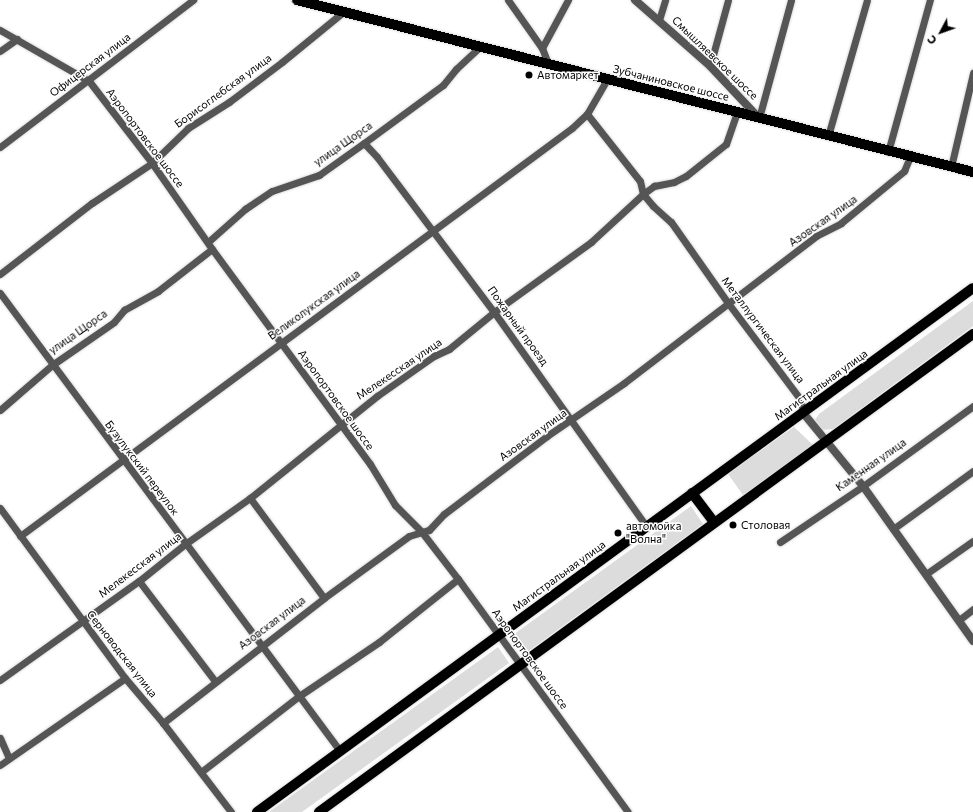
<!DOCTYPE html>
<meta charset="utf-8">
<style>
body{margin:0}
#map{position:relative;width:973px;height:812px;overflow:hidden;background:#fff;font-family:Commissioner,sans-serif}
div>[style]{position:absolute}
.green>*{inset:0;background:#dcdcdc}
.roads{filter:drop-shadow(0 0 1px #dbdbdb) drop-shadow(0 0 1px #dbdbdb)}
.minor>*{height:7px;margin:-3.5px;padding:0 3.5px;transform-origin:3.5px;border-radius:3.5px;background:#555}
.tertiary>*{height:8px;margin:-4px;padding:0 4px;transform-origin:4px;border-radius:4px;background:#555}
.primary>*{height:10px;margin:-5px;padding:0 5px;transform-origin:5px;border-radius:5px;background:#000}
.dots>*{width:11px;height:11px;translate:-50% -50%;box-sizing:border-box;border:2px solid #fff;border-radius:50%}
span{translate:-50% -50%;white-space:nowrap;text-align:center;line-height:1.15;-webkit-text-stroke:3px #fff;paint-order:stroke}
.street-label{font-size:11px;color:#000}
.poi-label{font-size:11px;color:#000}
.left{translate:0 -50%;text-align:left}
.north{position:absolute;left:921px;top:12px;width:40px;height:40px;-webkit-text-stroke:3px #fff;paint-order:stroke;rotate:229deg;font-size:11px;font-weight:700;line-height:16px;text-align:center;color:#000}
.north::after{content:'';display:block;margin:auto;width:14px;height:18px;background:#000;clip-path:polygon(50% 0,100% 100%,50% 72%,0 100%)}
</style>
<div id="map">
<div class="green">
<i style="clip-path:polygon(973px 301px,973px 326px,833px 429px,822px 430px,815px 420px,819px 414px)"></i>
<i style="clip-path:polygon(794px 427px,813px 445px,743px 495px,728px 474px)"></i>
<i style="clip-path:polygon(691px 506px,703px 524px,523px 655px,510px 637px)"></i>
<i style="clip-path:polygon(498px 647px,509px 663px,302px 812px,269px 812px)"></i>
</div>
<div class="roads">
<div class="minor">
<i style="left:508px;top:0;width:59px;rotate:54.7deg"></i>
<i style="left:542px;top:48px;width:17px;rotate:69deg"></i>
<i style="left:659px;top:20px;width:21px;rotate:-73deg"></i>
<i style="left:0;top:30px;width:103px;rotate:29.8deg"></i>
<i style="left:89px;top:81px;width:103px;rotate:52.5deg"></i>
<i style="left:152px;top:163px;width:105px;rotate:55.1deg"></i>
<i style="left:212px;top:249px;width:267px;rotate:53.7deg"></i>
<i style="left:370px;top:464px;width:48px;rotate:58.6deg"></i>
<i style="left:395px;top:505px;width:37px;rotate:45deg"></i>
<i style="left:421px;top:531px;width:61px;rotate:52.4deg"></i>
<i style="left:458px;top:579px;width:288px;rotate:53.9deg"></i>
<i style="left:542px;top:48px;width:55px;rotate:-61.6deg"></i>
<i style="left:0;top:51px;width:21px;rotate:-35deg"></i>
<i style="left:710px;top:66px;width:68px;rotate:-74.7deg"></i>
<i style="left:587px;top:114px;width:85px;rotate:51.7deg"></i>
<i style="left:640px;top:181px;width:13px;rotate:77deg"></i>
<i style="left:643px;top:194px;width:16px;rotate:50deg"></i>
<i style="left:653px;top:206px;width:24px;rotate:42deg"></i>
<i style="left:671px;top:222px;width:99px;rotate:54.9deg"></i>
<i style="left:728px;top:303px;width:120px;rotate:53.1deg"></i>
<i style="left:800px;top:399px;width:16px;rotate:75deg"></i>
<i style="left:759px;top:118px;width:122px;rotate:-74.8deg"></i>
<i style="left:828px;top:136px;width:141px;rotate:-74deg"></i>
<i style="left:364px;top:143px;width:19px;rotate:47deg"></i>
<i style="left:377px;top:157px;width:194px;rotate:53deg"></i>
<i style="left:494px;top:312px;width:264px;rotate:54.6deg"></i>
<i style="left:0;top:147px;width:243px;rotate:-37.3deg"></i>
<i style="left:888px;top:152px;width:158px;rotate:-74.6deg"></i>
<i style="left:951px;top:167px;width:97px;rotate:-76.8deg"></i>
<i style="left:208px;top:242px;width:50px;rotate:-41.7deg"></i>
<i style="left:245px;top:209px;width:32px;rotate:-34deg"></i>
<i style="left:272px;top:191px;width:50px;rotate:-18.8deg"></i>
<i style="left:319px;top:175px;width:55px;rotate:-35.4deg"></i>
<i style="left:364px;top:143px;width:98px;rotate:-36.3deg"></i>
<i style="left:443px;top:85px;width:21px;rotate:-51deg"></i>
<i style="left:456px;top:69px;width:33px;rotate:-43deg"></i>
<i style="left:0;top:274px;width:116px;rotate:-37.7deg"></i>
<i style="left:92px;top:203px;width:72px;rotate:-33.7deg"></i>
<i style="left:152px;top:163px;width:50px;rotate:-44.2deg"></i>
<i style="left:188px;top:128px;width:49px;rotate:-32.4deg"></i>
<i style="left:229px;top:102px;width:66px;rotate:-37deg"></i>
<i style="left:282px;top:62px;width:79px;rotate:-39.3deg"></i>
<i style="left:0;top:293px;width:570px;rotate:53.41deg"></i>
<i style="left:0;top:410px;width:69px;rotate:-40.9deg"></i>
<i style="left:52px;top:365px;width:75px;rotate:-34.7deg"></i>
<i style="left:114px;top:322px;width:16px;rotate:-50deg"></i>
<i style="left:124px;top:310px;width:39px;rotate:-29deg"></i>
<i style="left:158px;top:291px;width:68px;rotate:-37.9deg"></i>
<i style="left:250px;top:498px;width:124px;rotate:53.5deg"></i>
<i style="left:0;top:508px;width:211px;rotate:53.7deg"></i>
<i style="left:125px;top:678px;width:59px;rotate:49.8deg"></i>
<i style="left:163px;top:723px;width:112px;rotate:52.6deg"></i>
<i style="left:893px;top:529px;width:99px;rotate:-35.9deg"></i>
<i style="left:20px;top:536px;width:686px;rotate:-36.47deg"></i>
<i style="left:572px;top:128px;width:21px;rotate:-43deg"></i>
<i style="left:587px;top:114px;width:39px;rotate:-60deg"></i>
<i style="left:780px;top:542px;width:100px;rotate:-34deg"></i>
<i style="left:863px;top:486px;width:136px;rotate:-36deg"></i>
<i style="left:926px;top:574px;width:57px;rotate:-35.1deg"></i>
<i style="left:139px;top:581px;width:126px;rotate:52.8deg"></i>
<i style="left:959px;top:620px;width:18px;rotate:-38deg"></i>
<i style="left:0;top:680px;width:171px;rotate:-35.5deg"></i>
<i style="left:139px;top:581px;width:59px;rotate:-38.8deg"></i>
<i style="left:185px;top:544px;width:80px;rotate:-35.3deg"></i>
<i style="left:250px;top:498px;width:163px;rotate:-38.8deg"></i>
<i style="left:377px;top:396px;width:70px;rotate:-35.1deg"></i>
<i style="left:434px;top:356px;width:17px;rotate:-25deg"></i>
<i style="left:449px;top:349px;width:58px;rotate:-39.4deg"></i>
<i style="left:494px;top:312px;width:120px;rotate:-35.8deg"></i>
<i style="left:591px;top:242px;width:71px;rotate:-42.7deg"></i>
<i style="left:643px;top:194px;width:14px;rotate:-36deg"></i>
<i style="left:654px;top:186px;width:20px;rotate:-11deg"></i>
<i style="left:674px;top:182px;width:13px;rotate:-27deg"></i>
<i style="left:686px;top:176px;width:51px;rotate:-38.7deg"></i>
<i style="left:726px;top:144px;width:34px;rotate:-71deg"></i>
<i style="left:163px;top:723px;width:204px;rotate:-37.8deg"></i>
<i style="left:324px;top:598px;width:105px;rotate:-36.1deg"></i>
<i style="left:409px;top:536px;width:21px;rotate:-17deg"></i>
<i style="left:429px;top:530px;width:22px;rotate:-47deg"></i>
<i style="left:444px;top:514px;width:129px;rotate:-37.1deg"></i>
<i style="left:547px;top:436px;width:93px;rotate:-34.5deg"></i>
<i style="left:624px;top:383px;width:242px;rotate:-37.4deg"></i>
<i style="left:816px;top:236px;width:28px;rotate:-27deg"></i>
<i style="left:841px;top:223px;width:82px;rotate:-39.5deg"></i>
<i style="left:904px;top:171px;width:15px;rotate:-67deg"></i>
<i style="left:0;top:738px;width:22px;rotate:66deg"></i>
<i style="left:0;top:765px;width:152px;rotate:-34.8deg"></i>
<i style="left:201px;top:772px;width:124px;rotate:-37.8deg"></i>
<i style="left:299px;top:696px;width:97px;rotate:-34deg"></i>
<i style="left:379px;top:642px;width:101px;rotate:-38.6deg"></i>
</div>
<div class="tertiary">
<i style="left:635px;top:0;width:100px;rotate:41.3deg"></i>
<i style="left:710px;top:66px;width:71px;rotate:46.7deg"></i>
<i style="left:804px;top:414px;width:93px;rotate:50.7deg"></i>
<i style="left:863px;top:486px;width:190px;rotate:54.6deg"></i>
</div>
<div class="primary">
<i style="left:297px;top:0;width:698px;rotate:14.28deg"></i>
<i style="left:692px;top:493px;width:36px;rotate:53deg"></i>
<i style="left:257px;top:812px;width:887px;rotate:-36.2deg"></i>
<i style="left:319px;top:812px;width:810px;rotate:-36.16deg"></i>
</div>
</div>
<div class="dots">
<i style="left:529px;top:75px;background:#000"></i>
<i style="left:733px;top:525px;background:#000"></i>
<i style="left:618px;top:533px;background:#000"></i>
</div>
<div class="street-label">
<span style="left:715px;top:58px;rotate:44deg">Смышляевское шоссе</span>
<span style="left:90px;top:65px;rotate:-37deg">Офицерская улица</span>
<span style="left:671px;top:83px;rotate:14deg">Зубчаниновское шоссе</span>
<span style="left:223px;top:91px;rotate:-36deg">Борисоглебская улица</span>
<span style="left:145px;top:138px;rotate:53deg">Аэропортовское шоссе</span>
<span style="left:343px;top:144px;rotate:-35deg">улица Щорса</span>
<span style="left:823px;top:221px;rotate:-35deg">Азовская улица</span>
<span style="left:314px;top:305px;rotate:-36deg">Великолукская улица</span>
<span style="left:518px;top:326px;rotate:54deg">Пожарный проезд</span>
<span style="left:763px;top:330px;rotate:53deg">Металлургическая улица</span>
<span style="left:78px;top:332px;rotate:-35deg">улица Щорса</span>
<span style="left:399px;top:369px;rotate:-34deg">Мелекесская улица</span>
<span style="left:821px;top:385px;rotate:-36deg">Магистральная улица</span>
<span style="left:336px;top:400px;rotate:54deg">Аэропортовское шоссе</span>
<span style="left:533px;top:435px;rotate:-36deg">Азовская улица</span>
<span style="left:871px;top:465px;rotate:-35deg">Каменная улица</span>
<span style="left:142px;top:468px;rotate:53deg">Бузулукский переулок</span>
<span style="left:140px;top:565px;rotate:-37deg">Мелекесская улица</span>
<span style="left:559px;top:576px;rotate:-36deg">Магистральная улица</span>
<span style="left:272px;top:623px;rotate:-37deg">Азовская улица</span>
<span style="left:122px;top:654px;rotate:52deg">Серноводская улица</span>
<span style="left:530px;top:659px;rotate:54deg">Аэропортовское шоссе</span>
</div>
<div class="poi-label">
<span class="left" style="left:537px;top:75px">Автомаркет</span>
<span class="left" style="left:741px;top:525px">Столовая</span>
<span class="left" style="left:626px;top:533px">автомойка<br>"Волна"</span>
</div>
<div class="north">С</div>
</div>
